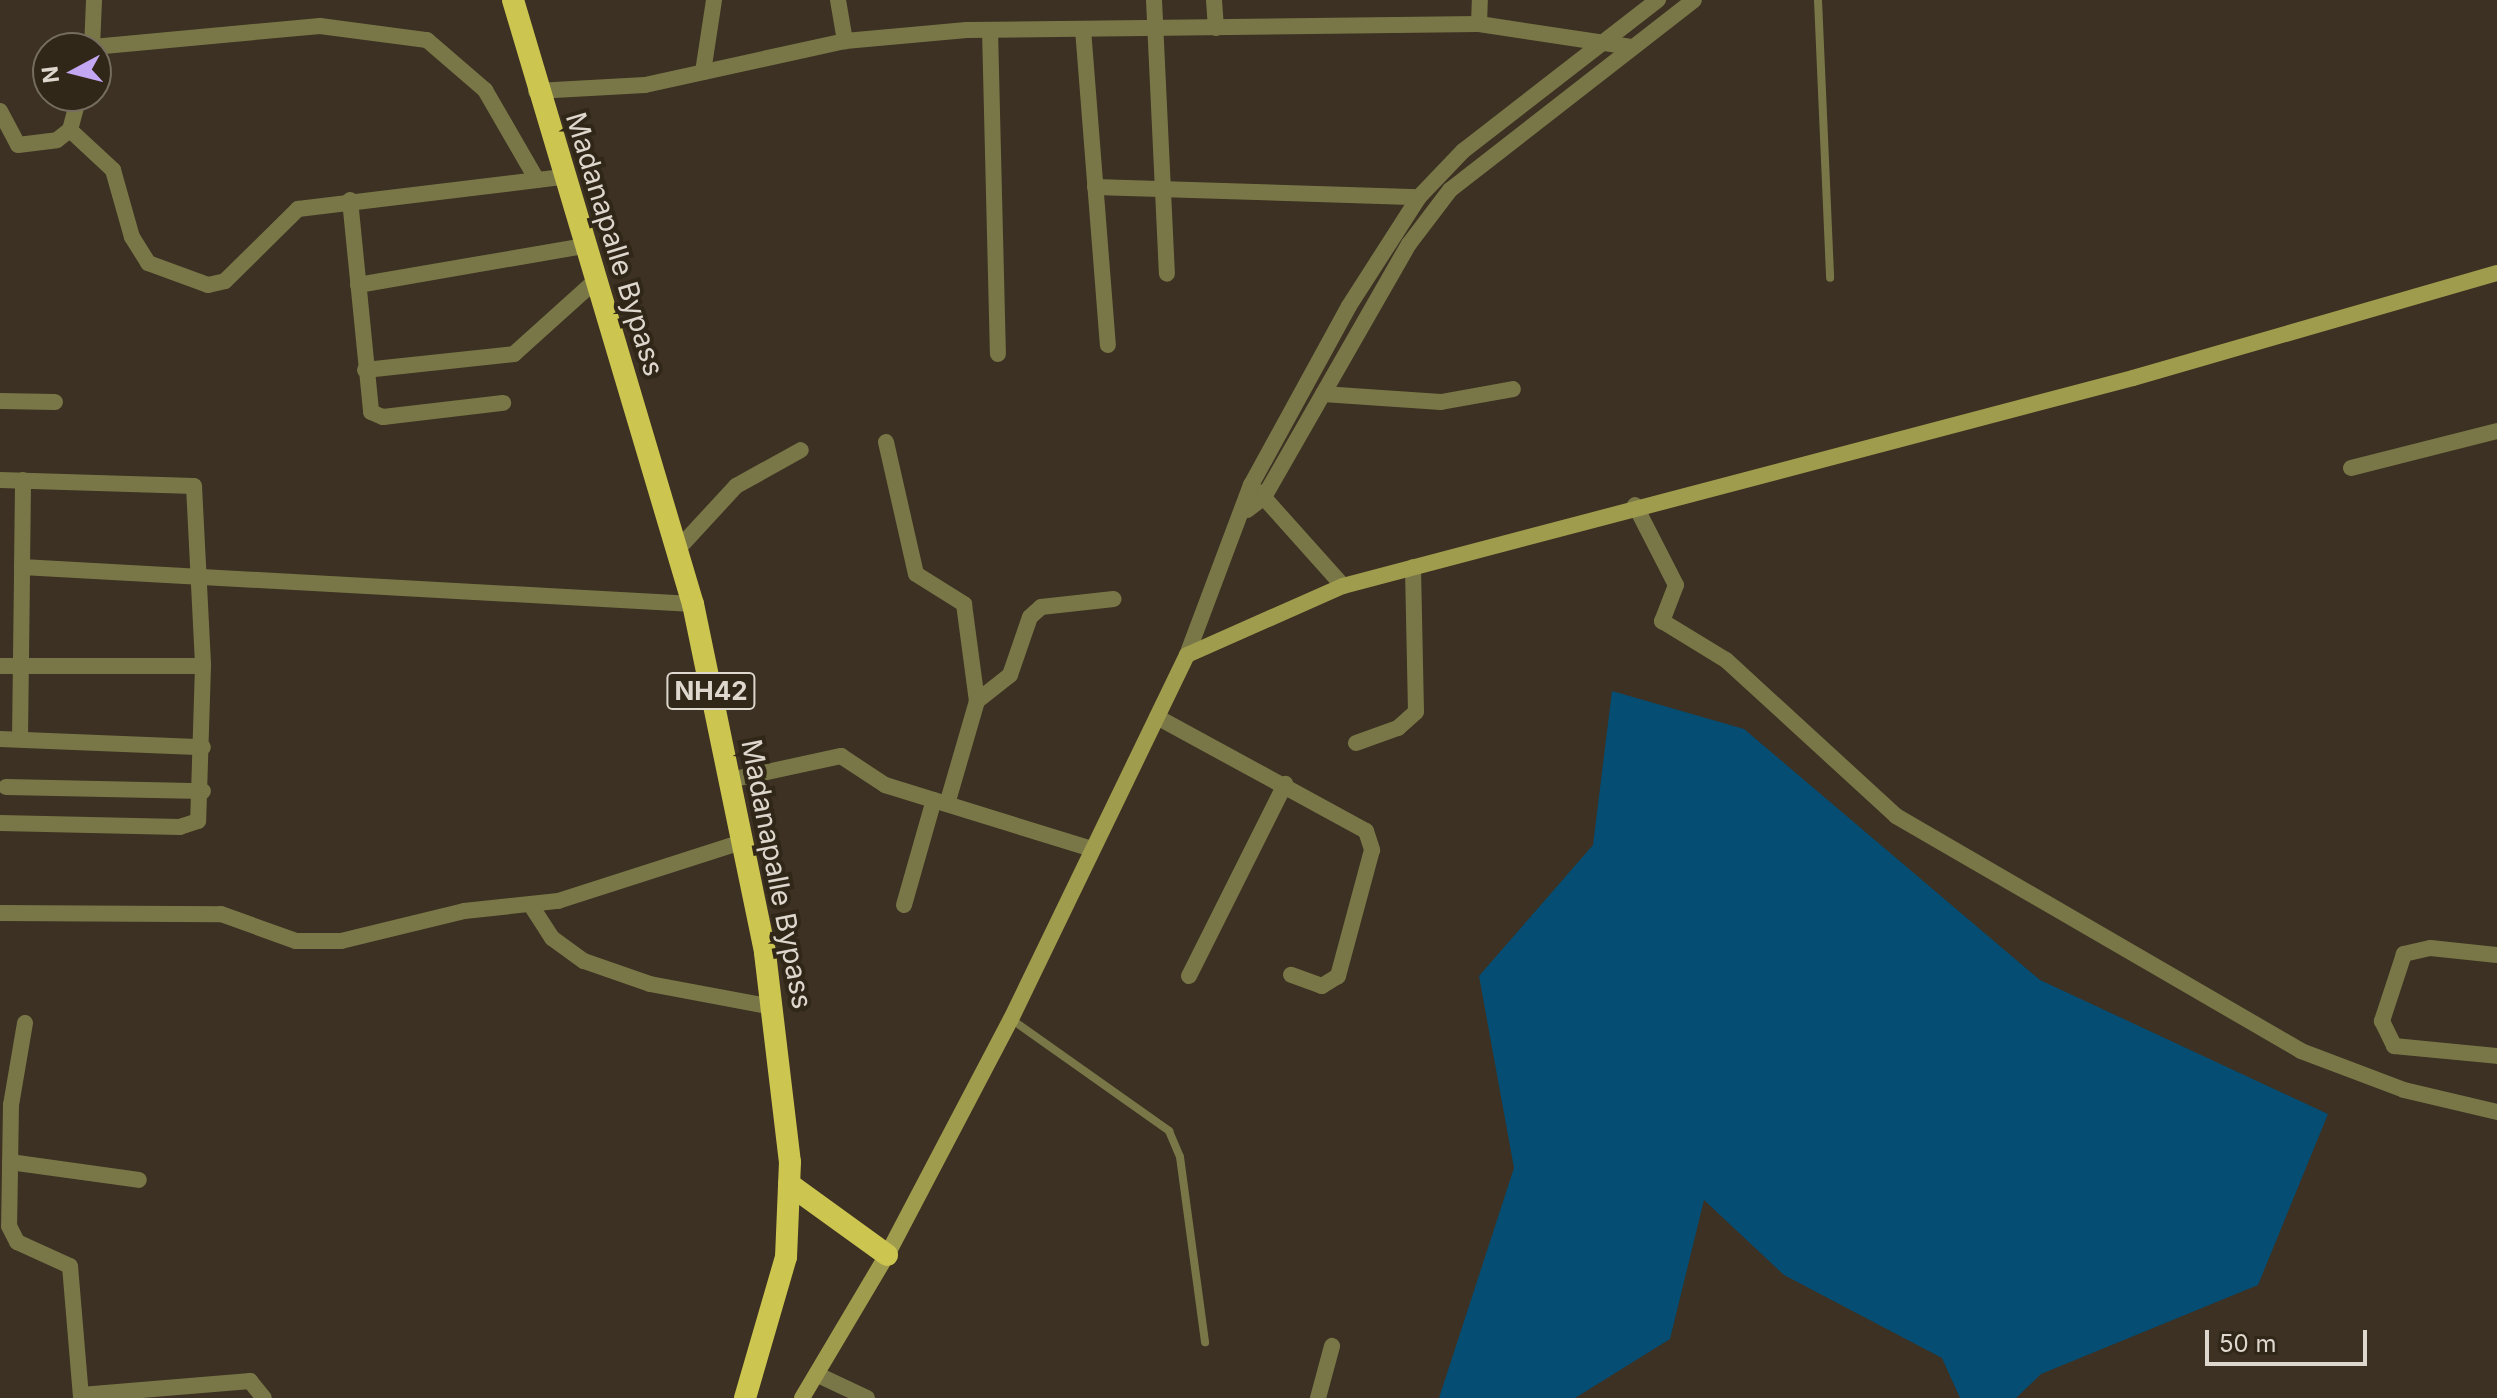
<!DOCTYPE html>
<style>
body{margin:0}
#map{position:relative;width:2497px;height:1398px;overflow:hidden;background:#3c3122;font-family:Inter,sans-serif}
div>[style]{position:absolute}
.water>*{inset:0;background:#054d73}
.service>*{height:8px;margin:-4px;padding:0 4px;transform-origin:4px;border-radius:4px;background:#797747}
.minor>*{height:16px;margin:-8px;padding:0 8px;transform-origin:8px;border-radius:8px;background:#797747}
.tertiary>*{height:16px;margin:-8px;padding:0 8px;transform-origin:8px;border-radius:8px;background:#797747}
.secondary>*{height:16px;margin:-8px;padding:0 8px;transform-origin:8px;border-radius:8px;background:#a09c4d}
.trunk>*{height:22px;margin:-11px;padding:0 11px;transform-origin:11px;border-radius:11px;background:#ccc54f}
span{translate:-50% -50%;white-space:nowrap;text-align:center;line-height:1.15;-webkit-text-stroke:8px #312718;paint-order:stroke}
.shield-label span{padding:2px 6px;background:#312718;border:2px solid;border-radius:6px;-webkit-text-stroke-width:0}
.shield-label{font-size:26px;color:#ded7cd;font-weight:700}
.street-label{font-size:28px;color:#ded7cd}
.north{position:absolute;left:32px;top:32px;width:80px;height:80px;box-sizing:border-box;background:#312718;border:2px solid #766d60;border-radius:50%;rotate:263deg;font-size:22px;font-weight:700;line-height:32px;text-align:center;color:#ded7cd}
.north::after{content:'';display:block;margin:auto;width:28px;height:36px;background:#c3a7f2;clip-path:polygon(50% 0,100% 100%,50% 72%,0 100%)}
.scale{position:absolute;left:2205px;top:1330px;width:162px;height:36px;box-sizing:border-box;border:4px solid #ded7cd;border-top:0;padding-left:10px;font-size:24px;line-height:28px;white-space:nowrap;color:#ded7cd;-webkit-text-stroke:6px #312718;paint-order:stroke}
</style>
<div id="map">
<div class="water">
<i style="clip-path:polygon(1612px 691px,1744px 729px,2040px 980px,2328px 1114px,2258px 1285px,2041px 1374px,2016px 1398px,1960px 1398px,1942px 1358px,1784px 1275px,1704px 1200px,1670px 1339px,1575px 1398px,1439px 1398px,1514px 1168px,1479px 976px,1593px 845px)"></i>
</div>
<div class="service">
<i style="left:1818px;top:0;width:278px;rotate:87.5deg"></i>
<i style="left:1011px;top:1019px;width:194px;rotate:35.3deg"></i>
<i style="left:1169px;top:1131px;width:28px;rotate:67deg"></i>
<i style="left:1180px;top:1157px;width:187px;rotate:82.3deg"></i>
</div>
<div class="minor">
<i style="left:838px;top:0;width:42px;rotate:80.3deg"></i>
<i style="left:1154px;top:0;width:274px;rotate:87.3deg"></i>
<i style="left:1214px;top:0;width:28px;rotate:86deg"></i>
<i style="left:1479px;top:24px;width:24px;rotate:-88deg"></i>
<i style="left:1083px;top:29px;width:317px;rotate:85.5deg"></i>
<i style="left:990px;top:30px;width:324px;rotate:88.6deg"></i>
<i style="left:93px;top:47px;width:228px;rotate:-5.3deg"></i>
<i style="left:320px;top:26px;width:108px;rotate:7.5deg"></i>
<i style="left:427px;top:40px;width:77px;rotate:40.8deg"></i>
<i style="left:485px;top:90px;width:104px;rotate:60deg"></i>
<i style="left:92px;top:48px;width:48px;rotate:-87.6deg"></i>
<i style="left:703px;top:72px;width:73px;rotate:-81.3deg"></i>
<i style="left:536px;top:91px;width:109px;rotate:-3.2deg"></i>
<i style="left:645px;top:85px;width:205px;rotate:-12.4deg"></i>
<i style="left:845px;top:41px;width:122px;rotate:-5.2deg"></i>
<i style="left:967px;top:30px;width:512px;rotate:-0.67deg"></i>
<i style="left:1479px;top:24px;width:154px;rotate:8.6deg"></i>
<i style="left:0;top:111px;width:38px;rotate:62deg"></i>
<i style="left:18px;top:145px;width:39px;rotate:-7deg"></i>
<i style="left:57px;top:140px;width:16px;rotate:-38deg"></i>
<i style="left:70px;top:130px;width:35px;rotate:-75deg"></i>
<i style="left:70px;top:130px;width:59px;rotate:42.9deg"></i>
<i style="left:113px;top:170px;width:70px;rotate:74.2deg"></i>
<i style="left:132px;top:237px;width:31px;rotate:58deg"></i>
<i style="left:148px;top:263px;width:64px;rotate:20.1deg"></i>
<i style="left:208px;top:285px;width:17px;rotate:-13deg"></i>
<i style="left:225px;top:281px;width:103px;rotate:-44.6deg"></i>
<i style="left:298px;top:209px;width:267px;rotate:-6.9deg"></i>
<i style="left:1095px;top:187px;width:324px;rotate:1.8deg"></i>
<i style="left:350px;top:200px;width:213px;rotate:84.3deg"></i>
<i style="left:371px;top:412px;width:13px;rotate:23deg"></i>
<i style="left:383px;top:417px;width:121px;rotate:-6.7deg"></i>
<i style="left:358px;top:285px;width:229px;rotate:-9.8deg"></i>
<i style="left:365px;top:370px;width:150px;rotate:-6.1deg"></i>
<i style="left:514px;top:354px;width:109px;rotate:-42deg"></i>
<i style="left:1323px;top:394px;width:118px;rotate:3.9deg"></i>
<i style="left:1441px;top:402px;width:73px;rotate:-10.2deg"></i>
<i style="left:0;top:401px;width:55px;rotate:1deg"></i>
<i style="left:886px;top:442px;width:135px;rotate:77.2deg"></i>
<i style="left:916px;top:574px;width:57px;rotate:32deg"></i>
<i style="left:964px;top:604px;width:98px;rotate:82.4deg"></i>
<i style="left:977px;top:701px;width:107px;rotate:106.2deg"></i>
<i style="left:2351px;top:468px;width:151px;rotate:-14.2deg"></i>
<i style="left:0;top:480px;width:194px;rotate:1.8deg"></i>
<i style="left:194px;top:486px;width:180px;rotate:87.1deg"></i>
<i style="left:203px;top:666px;width:155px;rotate:91.8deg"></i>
<i style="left:198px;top:821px;width:19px;rotate:162deg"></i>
<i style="left:180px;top:827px;width:180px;rotate:-178.7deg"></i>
<i style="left:1635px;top:505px;width:90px;rotate:62.9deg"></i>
<i style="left:1676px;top:585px;width:39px;rotate:111deg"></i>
<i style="left:1662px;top:621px;width:75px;rotate:31.4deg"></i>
<i style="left:1726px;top:660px;width:231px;rotate:42.5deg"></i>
<i style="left:1896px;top:816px;width:468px;rotate:30.1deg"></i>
<i style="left:2301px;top:1051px;width:110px;rotate:20.7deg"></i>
<i style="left:2404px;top:1090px;width:96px;rotate:13.3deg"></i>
<i style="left:677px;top:550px;width:87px;rotate:-47.3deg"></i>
<i style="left:736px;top:486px;width:74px;rotate:-29deg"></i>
<i style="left:22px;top:567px;width:87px;rotate:-89.3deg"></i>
<i style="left:0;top:666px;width:203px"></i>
<i style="left:977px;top:701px;width:42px;rotate:-38.2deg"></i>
<i style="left:1010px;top:675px;width:61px;rotate:-71deg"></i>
<i style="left:1030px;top:617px;width:15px;rotate:-42deg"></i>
<i style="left:1041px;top:607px;width:73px;rotate:-6.3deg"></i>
<i style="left:1157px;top:717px;width:238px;rotate:28.6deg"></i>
<i style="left:1366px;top:831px;width:20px;rotate:72deg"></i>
<i style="left:1372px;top:850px;width:131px;rotate:105.1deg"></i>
<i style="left:1338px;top:976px;width:19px;rotate:148deg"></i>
<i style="left:1322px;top:986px;width:33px;rotate:-160deg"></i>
<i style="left:0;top:739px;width:203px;rotate:2.3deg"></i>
<i style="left:20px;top:739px;width:172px;rotate:-89.3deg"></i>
<i style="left:22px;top:567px;width:672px;rotate:3.16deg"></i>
<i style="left:1356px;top:743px;width:45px;rotate:-19.7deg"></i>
<i style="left:1398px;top:728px;width:24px;rotate:-42deg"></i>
<i style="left:1416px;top:712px;width:145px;rotate:-91.2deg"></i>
<i style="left:730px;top:780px;width:114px;rotate:-12.2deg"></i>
<i style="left:841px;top:756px;width:53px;rotate:33.4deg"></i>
<i style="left:885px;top:785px;width:217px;rotate:17.2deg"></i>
<i style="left:6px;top:787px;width:197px;rotate:1.2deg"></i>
<i style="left:904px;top:905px;width:109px;rotate:-74.1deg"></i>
<i style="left:532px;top:907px;width:37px;rotate:57deg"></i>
<i style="left:552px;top:938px;width:39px;rotate:36deg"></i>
<i style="left:584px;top:961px;width:70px;rotate:19.2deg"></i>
<i style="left:650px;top:984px;width:125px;rotate:10.6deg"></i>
<i style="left:0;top:913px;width:221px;rotate:0.3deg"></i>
<i style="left:221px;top:914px;width:80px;rotate:19.8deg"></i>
<i style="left:296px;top:941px;width:45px"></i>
<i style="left:341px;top:941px;width:127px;rotate:-13.7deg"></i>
<i style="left:464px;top:911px;width:95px;rotate:-6.1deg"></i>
<i style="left:558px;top:901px;width:193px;rotate:-17.8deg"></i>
<i style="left:2497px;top:955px;width:67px;rotate:-174deg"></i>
<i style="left:2430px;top:948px;width:27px;rotate:167deg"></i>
<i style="left:2404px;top:954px;width:71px;rotate:108.2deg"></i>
<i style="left:2382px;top:1021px;width:28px;rotate:64deg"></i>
<i style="left:2394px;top:1046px;width:103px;rotate:5.5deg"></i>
<i style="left:1189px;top:976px;width:215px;rotate:-63.4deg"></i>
<i style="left:25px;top:1023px;width:83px;rotate:99.7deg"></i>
<i style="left:11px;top:1105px;width:121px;rotate:90.9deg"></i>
<i style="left:9px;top:1226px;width:18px;rotate:63deg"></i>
<i style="left:17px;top:1242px;width:58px;rotate:24.4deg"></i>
<i style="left:70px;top:1266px;width:132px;rotate:85.2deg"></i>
<i style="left:10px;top:1162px;width:130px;rotate:7.9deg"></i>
<i style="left:818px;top:1375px;width:54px;rotate:25.1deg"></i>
<i style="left:81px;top:1395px;width:170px;rotate:-4.7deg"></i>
<i style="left:250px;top:1381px;width:22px;rotate:51deg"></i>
<i style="left:1318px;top:1398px;width:54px;rotate:-74.9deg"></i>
</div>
<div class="tertiary">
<i style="left:1259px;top:492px;width:126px;rotate:48.2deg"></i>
<i style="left:1247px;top:510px;width:21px;rotate:-37deg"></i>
<i style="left:1264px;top:497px;width:292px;rotate:-60.2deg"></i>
<i style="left:1409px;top:244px;width:68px;rotate:-52.8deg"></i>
<i style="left:1450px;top:190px;width:309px;rotate:-37.9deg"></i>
<i style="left:1187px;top:655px;width:182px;rotate:-69.4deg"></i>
<i style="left:1251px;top:485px;width:204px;rotate:-61.3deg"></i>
<i style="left:1349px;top:306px;width:130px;rotate:-57.3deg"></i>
<i style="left:1419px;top:197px;width:64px;rotate:-46.3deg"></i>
<i style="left:1463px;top:151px;width:247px;rotate:-37.8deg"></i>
</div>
<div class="secondary">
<i style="left:802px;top:1398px;width:166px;rotate:-59.3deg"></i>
<i style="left:887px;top:1255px;width:267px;rotate:-62.3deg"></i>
<i style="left:1011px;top:1019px;width:404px;rotate:-64.2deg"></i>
<i style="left:1187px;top:655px;width:171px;rotate:-23.9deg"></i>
<i style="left:1343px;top:586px;width:817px;rotate:-14.75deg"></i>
<i style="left:2133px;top:378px;width:379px;rotate:-16.1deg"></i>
</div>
<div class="trunk">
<i style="left:513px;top:0;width:630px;rotate:73.41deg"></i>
<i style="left:693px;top:604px;width:356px;rotate:78.3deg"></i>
<i style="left:765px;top:953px;width:210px;rotate:83.2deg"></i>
<i style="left:790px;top:1162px;width:95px;rotate:92.4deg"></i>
<i style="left:786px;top:1257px;width:147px;rotate:106.2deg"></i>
<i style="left:789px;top:1184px;width:121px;rotate:35.9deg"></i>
</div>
<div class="shield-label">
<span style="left:711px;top:691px">NH42</span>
</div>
<div class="street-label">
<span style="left:615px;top:244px;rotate:73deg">Madanapalle Bypass</span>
<span style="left:777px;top:874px;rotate:79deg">Madanapalle Bypass</span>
</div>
<div class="north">N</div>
<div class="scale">50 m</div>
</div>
